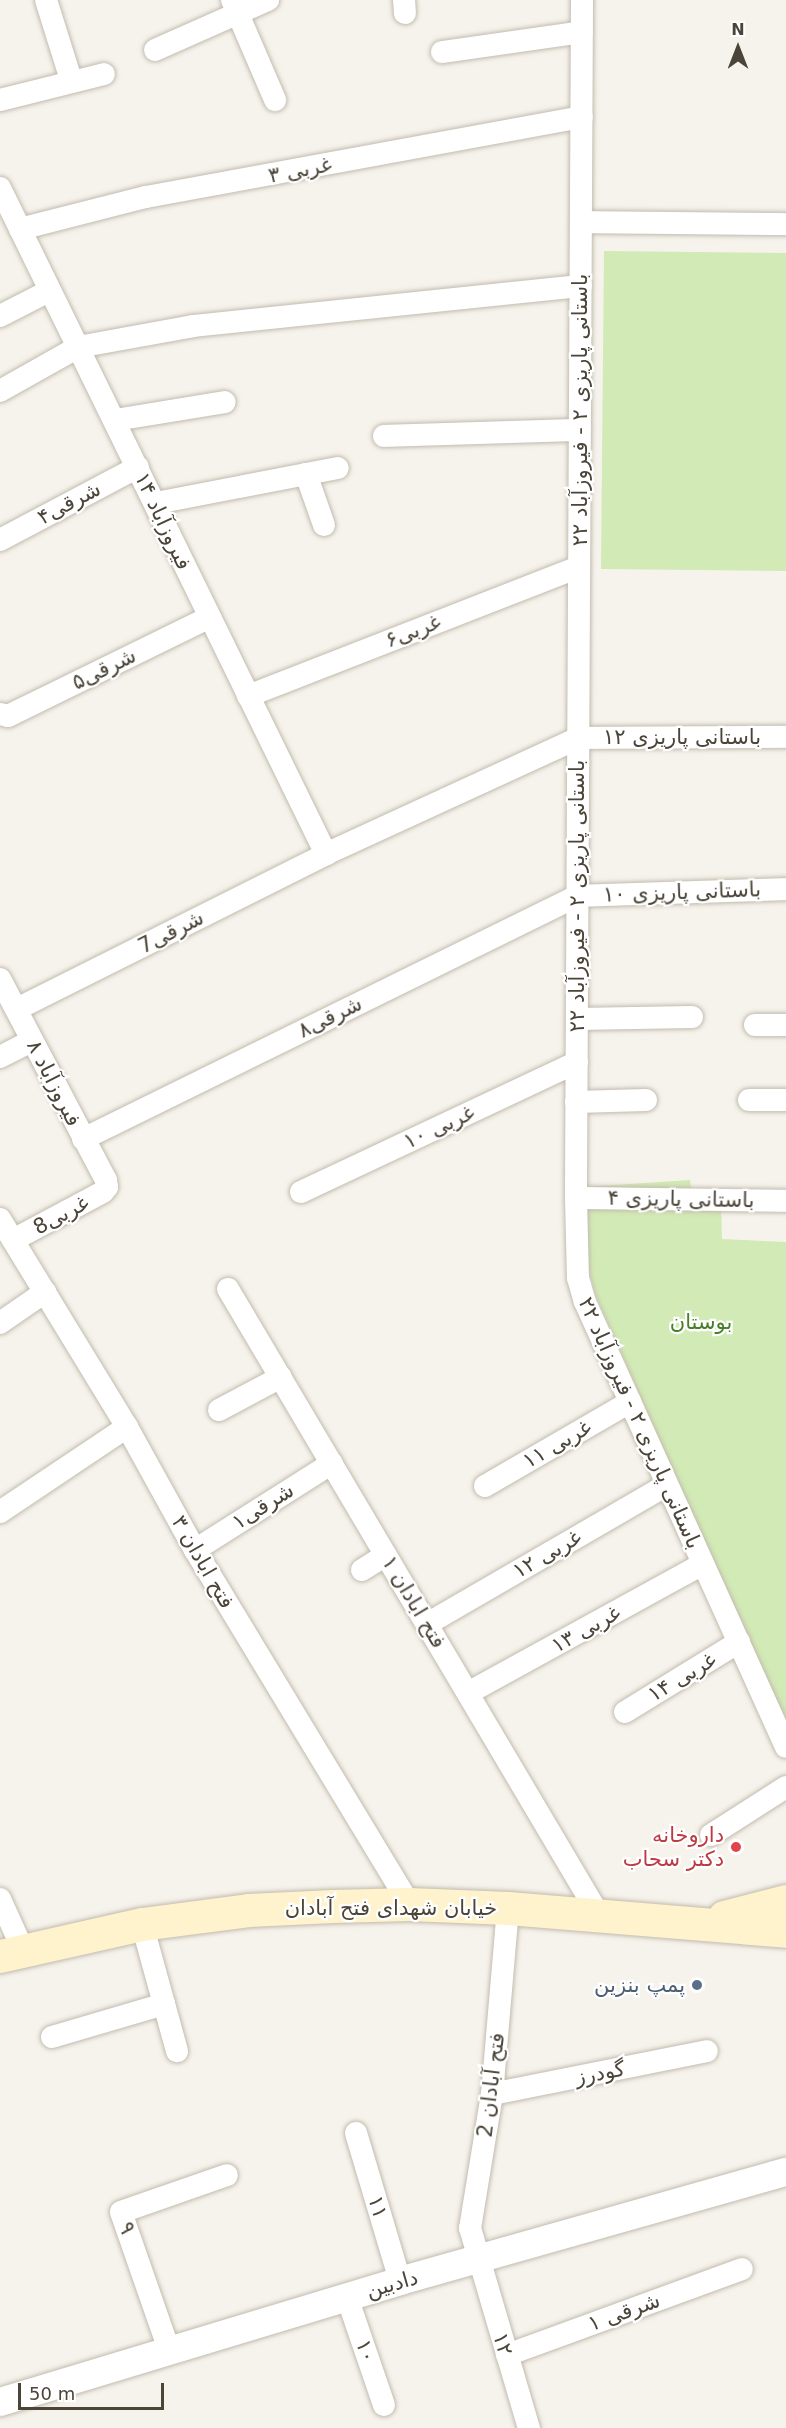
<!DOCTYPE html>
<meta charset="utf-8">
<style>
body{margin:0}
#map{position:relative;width:786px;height:2428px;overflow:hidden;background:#f6f3ec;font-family:"DejaVu Sans",Cairo,sans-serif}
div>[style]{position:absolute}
.green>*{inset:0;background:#d2eab5}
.roads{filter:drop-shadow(0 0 2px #c2bbae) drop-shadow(0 0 2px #c2bbae)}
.minor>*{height:22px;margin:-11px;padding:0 11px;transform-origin:11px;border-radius:11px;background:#fff}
.tertiary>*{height:28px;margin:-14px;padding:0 14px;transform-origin:14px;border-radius:14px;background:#fff}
.secondary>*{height:33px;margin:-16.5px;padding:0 16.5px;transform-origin:16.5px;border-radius:16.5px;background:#fff3cd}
.dots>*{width:16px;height:16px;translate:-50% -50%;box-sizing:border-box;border:3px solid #fff;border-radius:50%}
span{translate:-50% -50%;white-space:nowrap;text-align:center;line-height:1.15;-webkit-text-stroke:4.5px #fff;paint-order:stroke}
.street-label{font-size:21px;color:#4b4439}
.park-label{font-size:21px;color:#4a7f2a}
.health-label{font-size:21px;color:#be3a42}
.right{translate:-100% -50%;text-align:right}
.service-label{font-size:21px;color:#4e5e75}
.north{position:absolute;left:708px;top:18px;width:60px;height:60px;-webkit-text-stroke:4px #fff;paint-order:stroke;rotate:0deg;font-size:16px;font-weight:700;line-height:24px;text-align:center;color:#4b4439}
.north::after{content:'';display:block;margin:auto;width:21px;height:27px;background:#4b4439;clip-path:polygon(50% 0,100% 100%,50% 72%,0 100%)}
.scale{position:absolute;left:18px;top:2383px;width:146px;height:27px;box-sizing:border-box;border:3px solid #4b4439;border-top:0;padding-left:8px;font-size:18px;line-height:21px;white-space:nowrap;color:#4b4439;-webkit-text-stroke:4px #fff;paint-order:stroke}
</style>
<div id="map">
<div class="green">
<i style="clip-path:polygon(604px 251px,786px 253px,786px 571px,601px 569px)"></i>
<i style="clip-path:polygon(690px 1180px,693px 1203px,721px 1203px,722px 1239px,786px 1242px,786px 1726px,596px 1296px,589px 1271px,584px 1187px)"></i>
</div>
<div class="roads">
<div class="minor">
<i style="left:46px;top:0;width:84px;rotate:72.6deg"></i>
<i style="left:232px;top:0;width:109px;rotate:66.7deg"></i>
<i style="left:404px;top:0;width:13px;rotate:86deg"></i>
<i style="left:582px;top:0;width:1198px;rotate:90.29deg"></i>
<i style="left:576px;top:1198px;width:80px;rotate:88.6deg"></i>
<i style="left:578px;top:1278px;width:25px;rotate:74deg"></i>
<i style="left:585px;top:1302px;width:488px;rotate:65.7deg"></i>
<i style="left:155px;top:50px;width:124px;rotate:-23.9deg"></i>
<i style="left:442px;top:52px;width:141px;rotate:-8.1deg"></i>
<i style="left:0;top:100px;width:107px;rotate:-14deg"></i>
<i style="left:0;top:188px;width:742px;rotate:63.92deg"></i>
<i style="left:581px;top:222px;width:205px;rotate:0.6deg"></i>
<i style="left:20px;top:229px;width:130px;rotate:-14.3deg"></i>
<i style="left:146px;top:197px;width:443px;rotate:-10.4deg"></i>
<i style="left:0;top:316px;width:55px;rotate:-27deg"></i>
<i style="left:0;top:391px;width:90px;rotate:-29.4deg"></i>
<i style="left:78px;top:347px;width:117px;rotate:-10.3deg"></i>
<i style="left:193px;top:326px;width:390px;rotate:-5.9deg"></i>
<i style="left:115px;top:420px;width:111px;rotate:-9.3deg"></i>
<i style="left:384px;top:436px;width:196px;rotate:-1.8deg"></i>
<i style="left:306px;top:474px;width:54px;rotate:70.6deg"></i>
<i style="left:156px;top:503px;width:185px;rotate:-10.9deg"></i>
<i style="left:0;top:540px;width:156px;rotate:-27.9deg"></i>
<i style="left:248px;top:696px;width:355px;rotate:-21.3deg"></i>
<i style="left:0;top:714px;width:8px;rotate:14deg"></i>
<i style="left:8px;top:716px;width:223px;rotate:-26.1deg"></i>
<i style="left:0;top:979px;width:227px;rotate:62.2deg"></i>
<i style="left:106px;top:1180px;width:7px;rotate:82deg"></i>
<i style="left:107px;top:1187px;width:6px;rotate:129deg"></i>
<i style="left:103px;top:1192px;width:102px;rotate:151.9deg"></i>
<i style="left:17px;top:1009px;width:346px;rotate:-26.6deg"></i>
<i style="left:326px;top:854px;width:277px;rotate:-24.7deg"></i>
<i style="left:578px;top:738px;width:208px;rotate:-0.3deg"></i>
<i style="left:577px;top:1019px;width:115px;rotate:-1deg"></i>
<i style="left:755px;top:1025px;width:31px"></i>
<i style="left:0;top:1057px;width:36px;rotate:-27deg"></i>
<i style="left:749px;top:1100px;width:37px"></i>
<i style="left:576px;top:1102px;width:70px;rotate:-1.6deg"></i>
<i style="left:83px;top:1139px;width:551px;rotate:-26.19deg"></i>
<i style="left:577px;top:896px;width:209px;rotate:-1.9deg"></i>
<i style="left:301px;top:1192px;width:305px;rotate:-25.2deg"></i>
<i style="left:576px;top:1198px;width:210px;rotate:0.8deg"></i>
<i style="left:0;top:1219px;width:244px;rotate:58.6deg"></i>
<i style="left:127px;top:1427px;width:141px;rotate:61.1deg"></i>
<i style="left:195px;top:1550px;width:414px;rotate:58.8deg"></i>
<i style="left:228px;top:1289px;width:728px;rotate:59.35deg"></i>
<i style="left:0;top:1323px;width:55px;rotate:-34.6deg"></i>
<i style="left:219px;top:1410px;width:70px;rotate:-28deg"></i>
<i style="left:485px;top:1486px;width:168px;rotate:-30.1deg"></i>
<i style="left:0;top:1512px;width:153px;rotate:-33.8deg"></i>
<i style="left:195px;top:1550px;width:162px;rotate:-32.4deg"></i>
<i style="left:362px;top:1570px;width:28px;rotate:-32deg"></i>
<i style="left:427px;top:1624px;width:277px;rotate:-30.1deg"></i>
<i style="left:468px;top:1693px;width:268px;rotate:-28.8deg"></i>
<i style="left:625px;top:1712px;width:134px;rotate:-31.6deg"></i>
<i style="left:711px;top:1835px;width:89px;rotate:-32.6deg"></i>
<i style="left:0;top:1899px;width:56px;rotate:65.7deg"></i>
<i style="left:508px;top:1908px;width:187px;rotate:94.9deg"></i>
<i style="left:492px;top:2094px;width:136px;rotate:99.3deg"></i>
<i style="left:470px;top:2228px;width:209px;rotate:73.6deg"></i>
<i style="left:142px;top:1924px;width:132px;rotate:74.6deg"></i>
<i style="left:52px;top:2037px;width:117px;rotate:-16.4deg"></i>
<i style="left:492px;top:2094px;width:219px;rotate:-11.3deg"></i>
<i style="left:356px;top:2133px;width:154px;rotate:73.4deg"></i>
<i style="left:347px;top:2297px;width:114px;rotate:71.1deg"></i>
<i style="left:169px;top:2350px;width:146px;rotate:-109.2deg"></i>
<i style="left:121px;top:2212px;width:112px;rotate:-19.2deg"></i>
<i style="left:507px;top:2355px;width:250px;rotate:-20.1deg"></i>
</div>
<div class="tertiary">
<i style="left:0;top:2402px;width:418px;rotate:-16.8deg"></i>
<i style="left:400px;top:2281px;width:401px;rotate:-15.8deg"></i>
</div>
<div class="secondary">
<i style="left:724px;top:1917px;width:64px;rotate:-14.5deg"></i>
<i style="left:0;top:1956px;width:146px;rotate:-12.7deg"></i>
<i style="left:142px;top:1924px;width:107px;rotate:-7.5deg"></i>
<i style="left:248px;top:1910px;width:85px;rotate:-2.7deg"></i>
<i style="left:333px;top:1906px;width:76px;rotate:-1.5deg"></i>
<i style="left:409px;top:1904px;width:99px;rotate:2.3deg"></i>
<i style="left:508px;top:1908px;width:279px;rotate:4.7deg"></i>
</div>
</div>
<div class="dots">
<i style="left:736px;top:1847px;background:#e0444e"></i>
<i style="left:697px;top:1985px;background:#5c6f8a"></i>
</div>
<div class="street-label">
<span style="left:300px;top:170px;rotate:-11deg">غربی ۳</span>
<span style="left:580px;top:410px;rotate:-90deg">باستانی پاریزی ۲ - فیروزآباد ۲۲</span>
<span style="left:69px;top:503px;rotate:-28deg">شرقی۴</span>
<span style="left:163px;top:521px;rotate:65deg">فیروزآباد ۱۴</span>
<span style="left:413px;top:631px;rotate:-21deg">غربی۶</span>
<span style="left:104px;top:669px;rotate:-26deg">شرقی۵</span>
<span style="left:682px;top:737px">باستانی پاریزی ۱۲</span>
<span style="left:682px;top:892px;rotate:-2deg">باستانی پاریزی ۱۰</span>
<span style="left:577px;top:896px;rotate:-90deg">باستانی پاریزی ۲ - فیروزآباد ۲۲</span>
<span style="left:171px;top:932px;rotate:-27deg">شرقی7</span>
<span style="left:330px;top:1017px;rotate:-26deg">شرقی۸</span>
<span style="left:54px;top:1083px;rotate:63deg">فیروزآباد ۸</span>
<span style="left:439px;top:1127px;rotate:-25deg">غربی ۱۰</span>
<span style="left:681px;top:1199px;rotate:1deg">باستانی پاریزی ۴</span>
<span style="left:61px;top:1215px;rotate:-28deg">غربی8</span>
<span style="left:640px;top:1423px;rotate:66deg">باستانی پاریزی ۲ - فیروزآباد ۲۲</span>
<span style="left:557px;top:1444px;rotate:-30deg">غربی ۱۱</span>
<span style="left:263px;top:1506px;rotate:-32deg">شرقی۱</span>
<span style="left:547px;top:1554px;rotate:-30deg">غربی ۱۲</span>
<span style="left:203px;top:1562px;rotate:60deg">فتح ابادان ۳</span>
<span style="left:414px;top:1602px;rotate:59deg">فتح ابادان ۱</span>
<span style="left:586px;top:1629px;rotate:-29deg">غربی ۱۳</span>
<span style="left:682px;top:1677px;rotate:-31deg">غربی ۱۴</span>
<span style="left:391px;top:1908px">خیابان شهدای فتح آبادان</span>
<span style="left:600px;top:2073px;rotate:-11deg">گودرز</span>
<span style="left:491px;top:2085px;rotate:-83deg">فتح آبادان 2</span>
<span style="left:378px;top:2207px;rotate:73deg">۱۱</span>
<span style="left:127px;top:2228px;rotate:71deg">۹</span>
<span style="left:392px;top:2284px;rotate:-16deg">دادبین</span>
<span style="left:624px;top:2312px;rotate:-20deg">۱ شرقی</span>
<span style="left:503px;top:2344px;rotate:73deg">۱۲</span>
<span style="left:366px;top:2351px;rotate:71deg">۱۰</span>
</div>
<div class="park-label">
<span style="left:701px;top:1322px">بوستان</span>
</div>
<div class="health-label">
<span class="right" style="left:724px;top:1847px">داروخانه<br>دکتر سحاب</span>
</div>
<div class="service-label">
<span class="right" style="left:685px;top:1985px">پمپ بنزین</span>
</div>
<div class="north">N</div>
<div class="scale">50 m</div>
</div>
